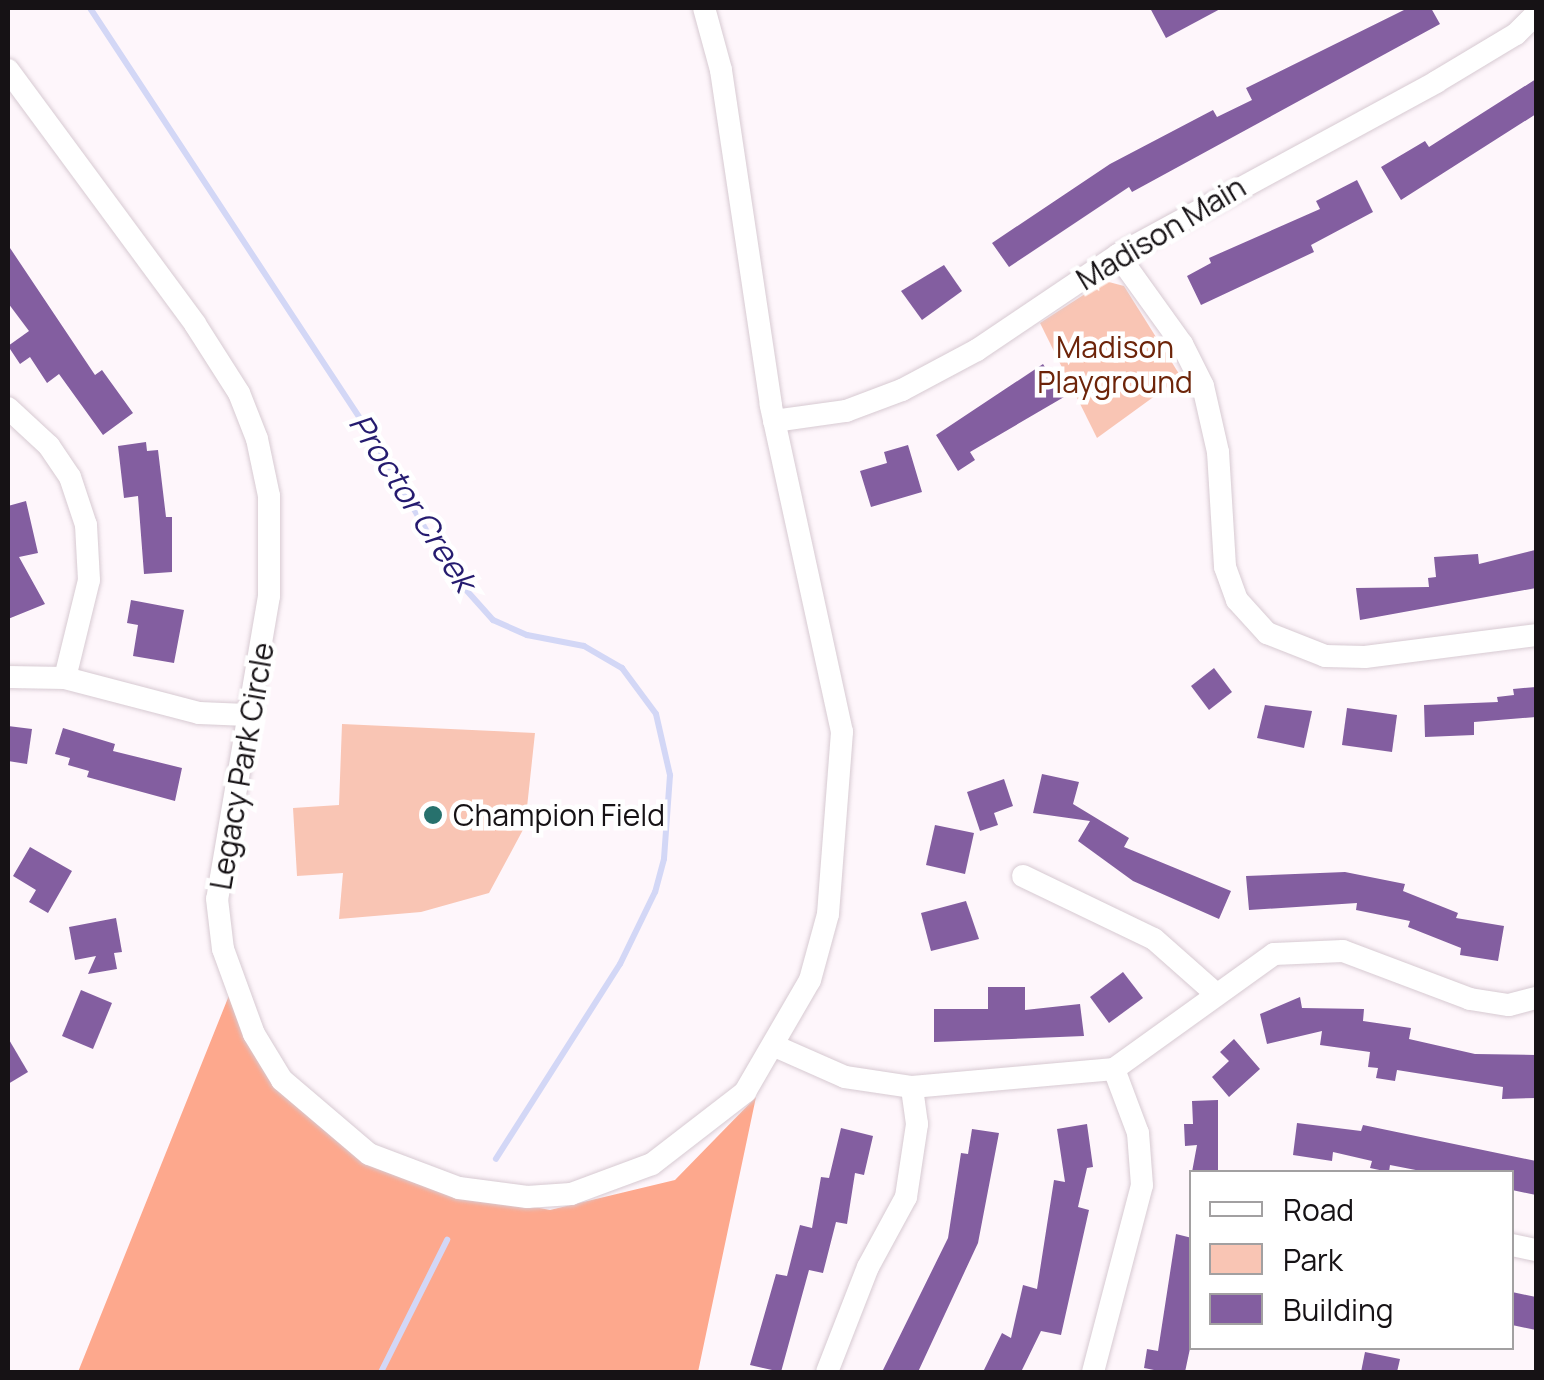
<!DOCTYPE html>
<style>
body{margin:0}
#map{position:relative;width:1544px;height:1380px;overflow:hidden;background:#fef6fb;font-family:Manrope,sans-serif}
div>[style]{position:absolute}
.green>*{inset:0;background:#f9c5b4}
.forest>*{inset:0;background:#fda88d}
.stream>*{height:6px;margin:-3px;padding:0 3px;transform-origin:3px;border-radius:3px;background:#d3d7f6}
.building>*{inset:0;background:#835ea0}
.roads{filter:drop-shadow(0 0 2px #d7cad2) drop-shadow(0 0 2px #d7cad2)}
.minor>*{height:22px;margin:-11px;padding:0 11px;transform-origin:11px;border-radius:11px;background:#fff}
.dots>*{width:28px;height:28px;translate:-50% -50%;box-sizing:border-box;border:5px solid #fff;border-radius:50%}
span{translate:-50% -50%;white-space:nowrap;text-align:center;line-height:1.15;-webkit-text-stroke:9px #fff;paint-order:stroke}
.street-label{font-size:30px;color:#161215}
.park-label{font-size:30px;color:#6d2409}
.poi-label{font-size:30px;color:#161215}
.left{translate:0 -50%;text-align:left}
.water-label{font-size:32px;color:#251b6f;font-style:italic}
.frame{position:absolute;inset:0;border:10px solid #161215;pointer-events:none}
.legend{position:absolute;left:1189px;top:1170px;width:325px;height:180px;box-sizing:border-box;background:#fff;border:2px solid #a2a0a1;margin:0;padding:12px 18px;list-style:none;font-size:30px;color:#161215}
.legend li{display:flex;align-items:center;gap:20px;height:50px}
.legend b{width:50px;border:2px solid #a2a0a1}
</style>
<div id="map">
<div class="green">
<i style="clip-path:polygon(1105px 281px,1124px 286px,1181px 377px,1097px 438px,1040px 323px)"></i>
<i style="clip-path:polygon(342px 724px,535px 733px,525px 826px,489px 893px,421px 912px,339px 919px,343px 873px,297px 876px,293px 808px,339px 805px)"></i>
</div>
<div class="forest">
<i style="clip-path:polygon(236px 978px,267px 1071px,431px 1187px,550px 1210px,675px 1180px,756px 1097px,698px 1372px,78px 1372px)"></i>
</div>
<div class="stream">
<i style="left:90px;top:8px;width:511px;rotate:56.65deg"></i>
<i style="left:371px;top:435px;width:160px;rotate:59.9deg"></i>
<i style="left:451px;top:573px;width:63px;rotate:48.2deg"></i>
<i style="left:493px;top:620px;width:37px;rotate:24deg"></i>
<i style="left:527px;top:635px;width:58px;rotate:10.9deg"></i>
<i style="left:584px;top:646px;width:44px;rotate:30.1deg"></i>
<i style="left:622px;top:668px;width:57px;rotate:53.5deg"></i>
<i style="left:656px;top:714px;width:63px;rotate:77.1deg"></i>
<i style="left:670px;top:775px;width:84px;rotate:94.1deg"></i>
<i style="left:664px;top:859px;width:34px;rotate:105deg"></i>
<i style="left:655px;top:892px;width:80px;rotate:115.9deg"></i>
<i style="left:620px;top:964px;width:231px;rotate:122.5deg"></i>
<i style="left:381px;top:1372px;width:148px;rotate:-63.4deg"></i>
</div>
<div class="building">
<i style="clip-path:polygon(1150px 8px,1222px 8px,1166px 38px)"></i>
<i style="clip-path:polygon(1408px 8px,1431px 8px,1440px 24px,1132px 192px,1129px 187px,1009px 267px,992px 243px,1110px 164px,1213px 110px,1217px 117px,1252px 100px,1246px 88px)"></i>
<i style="clip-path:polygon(1536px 79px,1536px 114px,1401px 200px,1381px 167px,1425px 141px,1429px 147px)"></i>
<i style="clip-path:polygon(1357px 180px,1373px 212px,1311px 245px,1314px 252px,1201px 305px,1187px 276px,1211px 263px,1209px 258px,1320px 209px,1316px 201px)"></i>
<i style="clip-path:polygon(8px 245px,95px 375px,102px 370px,133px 413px,103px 435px,59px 374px,47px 383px,30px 357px,20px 364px,8px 346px,29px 331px,8px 303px)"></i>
<i style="clip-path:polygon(944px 265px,962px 291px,922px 320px,901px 291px)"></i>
<i style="clip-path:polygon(1043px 364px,1064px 397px,970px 452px,975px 460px,958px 471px,936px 435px)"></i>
<i style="clip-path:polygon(146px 442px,147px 451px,158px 450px,166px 517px,172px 517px,172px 572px,144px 574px,138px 496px,124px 498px,118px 446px)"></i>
<i style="clip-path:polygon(908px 445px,922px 492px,871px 507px,860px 471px,887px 463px,884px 452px)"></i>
<i style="clip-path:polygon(26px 501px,38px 553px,19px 557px,45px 604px,8px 619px,8px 506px)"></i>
<i style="clip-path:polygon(1535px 550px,1536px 588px,1360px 620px,1356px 588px,1429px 587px,1428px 578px,1436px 577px,1434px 557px,1478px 554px,1479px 564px)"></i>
<i style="clip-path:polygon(131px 600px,184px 610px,174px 663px,133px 656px,138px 625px,127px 623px)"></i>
<i style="clip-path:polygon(1214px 668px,1232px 692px,1209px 710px,1191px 686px)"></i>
<i style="clip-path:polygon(1536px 687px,1536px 717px,1474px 722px,1474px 735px,1425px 737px,1424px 705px,1498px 702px,1497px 697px,1514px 695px,1513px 689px)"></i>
<i style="clip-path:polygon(1265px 705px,1312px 711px,1304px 748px,1257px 738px)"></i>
<i style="clip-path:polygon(1347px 708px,1397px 715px,1392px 752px,1342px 745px)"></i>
<i style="clip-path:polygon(8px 726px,32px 729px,27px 764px,8px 761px)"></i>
<i style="clip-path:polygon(63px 728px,115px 744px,113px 751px,182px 768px,175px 801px,87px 777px,89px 771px,68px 765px,70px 758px,55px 754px)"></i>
<i style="clip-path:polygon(1042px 774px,1079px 782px,1073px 804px,1129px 838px,1124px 847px,1231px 891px,1219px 919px,1133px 881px,1078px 841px,1090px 821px,1033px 813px)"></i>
<i style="clip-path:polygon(1004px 779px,1013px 806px,994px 813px,998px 825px,980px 831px,967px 792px)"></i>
<i style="clip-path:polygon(935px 825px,974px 833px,965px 874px,926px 865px)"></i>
<i style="clip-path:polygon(30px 847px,72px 871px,48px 913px,29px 902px,36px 890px,13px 876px)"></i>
<i style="clip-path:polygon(1345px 872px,1405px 884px,1403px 891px,1458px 913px,1456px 918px,1504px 926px,1498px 961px,1460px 955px,1461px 948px,1408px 927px,1410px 921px,1356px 910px,1357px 903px,1249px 910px,1246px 876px)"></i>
<i style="clip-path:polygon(966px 901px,979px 939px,931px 951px,921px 913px)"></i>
<i style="clip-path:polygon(116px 918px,122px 952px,114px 953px,117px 969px,88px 974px,96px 956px,75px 960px,69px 927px)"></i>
<i style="clip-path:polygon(1123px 972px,1143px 998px,1109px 1023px,1090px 997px)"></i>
<i style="clip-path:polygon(988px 987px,1025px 987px,1025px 1010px,1080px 1004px,1084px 1036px,934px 1042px,934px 1009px,988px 1009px)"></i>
<i style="clip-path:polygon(81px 990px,112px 1003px,93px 1049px,62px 1036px)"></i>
<i style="clip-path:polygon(1300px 997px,1302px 1008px,1364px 1009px,1363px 1021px,1411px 1028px,1409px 1039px,1475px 1054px,1536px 1055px,1536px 1098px,1502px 1099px,1503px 1087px,1397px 1070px,1395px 1081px,1376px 1078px,1378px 1068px,1368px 1067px,1370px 1052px,1320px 1045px,1322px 1031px,1267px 1044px,1260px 1014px)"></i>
<i style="clip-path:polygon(8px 1038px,28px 1072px,8px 1084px)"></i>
<i style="clip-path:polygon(1234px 1039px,1260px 1069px,1229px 1097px,1212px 1077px,1229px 1061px,1220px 1052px)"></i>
<i style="clip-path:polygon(1218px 1100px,1218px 1172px,1192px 1172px,1197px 1145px,1185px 1146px,1184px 1124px,1193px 1124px,1192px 1101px)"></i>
<i style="clip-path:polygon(1297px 1123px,1361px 1131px,1363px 1125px,1536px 1161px,1536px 1195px,1512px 1190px,1512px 1172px,1426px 1172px,1390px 1165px,1389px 1172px,1370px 1168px,1372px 1161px,1333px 1152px,1332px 1161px,1293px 1155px)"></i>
<i style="clip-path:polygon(1087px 1124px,1093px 1167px,1087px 1168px,1078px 1207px,1089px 1210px,1061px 1335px,1041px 1331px,1021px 1372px,983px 1372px,1002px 1333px,1011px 1338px,1023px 1285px,1037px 1289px,1054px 1180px,1065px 1182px,1057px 1129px)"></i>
<i style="clip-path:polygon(841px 1128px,873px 1136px,864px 1175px,855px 1173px,847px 1224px,836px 1222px,823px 1273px,809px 1270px,781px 1372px,750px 1365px,776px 1274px,787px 1276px,800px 1225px,812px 1228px,821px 1177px,829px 1178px)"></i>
<i style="clip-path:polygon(972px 1129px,999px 1133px,978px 1243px,918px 1372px,882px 1372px,948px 1238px,961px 1153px,968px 1154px)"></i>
<i style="clip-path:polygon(1176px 1234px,1192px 1238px,1192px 1339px,1185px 1372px,1164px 1372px,1144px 1368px,1147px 1349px,1158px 1351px)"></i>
<i style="clip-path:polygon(1512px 1292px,1536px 1297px,1536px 1330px,1512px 1325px)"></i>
<i style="clip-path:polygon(1365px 1352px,1400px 1359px,1397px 1372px,1361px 1372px)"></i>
</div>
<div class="roads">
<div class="minor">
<i style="left:8px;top:70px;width:315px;rotate:53.6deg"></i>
<i style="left:195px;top:324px;width:82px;rotate:57.5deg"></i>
<i style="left:239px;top:393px;width:49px;rotate:68.6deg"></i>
<i style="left:257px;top:439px;width:58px;rotate:78.1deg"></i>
<i style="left:269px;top:496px;width:100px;rotate:90deg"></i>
<i style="left:269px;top:596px;width:307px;rotate:99.7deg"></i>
<i style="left:217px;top:899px;width:50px;rotate:83.2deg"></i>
<i style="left:223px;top:949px;width:90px;rotate:70deg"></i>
<i style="left:254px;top:1034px;width:54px;rotate:58.7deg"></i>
<i style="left:282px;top:1080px;width:114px;rotate:40.4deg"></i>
<i style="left:369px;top:1154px;width:96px;rotate:20.7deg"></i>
<i style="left:459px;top:1188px;width:69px;rotate:7.5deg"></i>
<i style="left:527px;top:1197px;width:44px;rotate:-3.9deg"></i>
<i style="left:571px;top:1194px;width:86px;rotate:-20.3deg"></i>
<i style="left:652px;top:1164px;width:118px;rotate:-37.7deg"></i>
<i style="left:745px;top:1092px;width:129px;rotate:-59.9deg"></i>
<i style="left:810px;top:980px;width:68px;rotate:-74.7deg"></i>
<i style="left:828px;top:914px;width:183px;rotate:-85.6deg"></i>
<i style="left:842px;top:732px;width:335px;rotate:-102.3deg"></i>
<i style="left:771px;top:405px;width:339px;rotate:-98.5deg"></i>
<i style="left:721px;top:70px;width:64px;rotate:-105.3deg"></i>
<i style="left:1118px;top:255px;width:110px;rotate:54.3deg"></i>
<i style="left:1182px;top:344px;width:47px;rotate:63.4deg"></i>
<i style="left:1203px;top:386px;width:68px;rotate:77.2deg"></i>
<i style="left:1218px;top:452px;width:115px;rotate:86.5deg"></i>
<i style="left:1225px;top:567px;width:35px;rotate:70deg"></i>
<i style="left:1237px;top:600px;width:45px;rotate:47.7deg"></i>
<i style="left:1267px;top:633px;width:62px;rotate:21.6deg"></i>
<i style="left:1325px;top:656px;width:40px;rotate:1.4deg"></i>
<i style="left:1365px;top:657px;width:172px;rotate:-7.3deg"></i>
<i style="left:8px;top:408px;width:56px;rotate:42.8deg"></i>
<i style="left:49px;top:446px;width:37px;rotate:56deg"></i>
<i style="left:70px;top:477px;width:51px;rotate:71.6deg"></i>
<i style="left:86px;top:525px;width:55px;rotate:86.9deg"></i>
<i style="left:89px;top:580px;width:101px;rotate:103.8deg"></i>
<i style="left:774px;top:421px;width:73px;rotate:-7.9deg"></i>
<i style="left:846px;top:411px;width:60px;rotate:-20.6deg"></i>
<i style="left:902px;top:390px;width:85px;rotate:-28.1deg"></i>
<i style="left:977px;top:350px;width:170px;rotate:-34deg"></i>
<i style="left:1118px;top:255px;width:362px;rotate:-28.5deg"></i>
<i style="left:1436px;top:82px;width:93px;rotate:-31deg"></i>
<i style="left:1516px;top:34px;width:28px;rotate:-45deg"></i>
<i style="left:8px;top:677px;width:57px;rotate:1deg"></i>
<i style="left:65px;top:678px;width:138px;rotate:14.6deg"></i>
<i style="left:199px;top:713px;width:48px;rotate:2.4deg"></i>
<i style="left:1023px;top:876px;width:145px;rotate:25.7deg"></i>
<i style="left:1154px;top:939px;width:80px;rotate:41.5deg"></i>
<i style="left:777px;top:1047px;width:74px;rotate:23.8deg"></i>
<i style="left:845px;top:1077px;width:68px;rotate:8.5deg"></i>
<i style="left:912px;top:1087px;width:203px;rotate:-5.1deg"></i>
<i style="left:1114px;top:1069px;width:197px;rotate:-35.7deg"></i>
<i style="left:1274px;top:954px;width:69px;rotate:-2.5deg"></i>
<i style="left:1343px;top:951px;width:136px;rotate:20.7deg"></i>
<i style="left:1470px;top:999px;width:39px;rotate:9deg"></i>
<i style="left:1509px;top:1005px;width:28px;rotate:-15deg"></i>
<i style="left:1512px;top:1245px;width:25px;rotate:12deg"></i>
<i style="left:827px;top:1372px;width:113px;rotate:-68.7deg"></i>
<i style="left:868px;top:1267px;width:80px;rotate:-61.5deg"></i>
<i style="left:906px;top:1197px;width:74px;rotate:-81.4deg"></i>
<i style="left:917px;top:1124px;width:37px;rotate:-98deg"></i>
<i style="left:1093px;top:1372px;width:193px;rotate:-75.3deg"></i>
<i style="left:1142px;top:1185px;width:52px;rotate:-94.4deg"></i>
<i style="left:1138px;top:1133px;width:68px;rotate:-110.6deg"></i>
</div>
</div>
<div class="dots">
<i style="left:433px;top:815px;background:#27716d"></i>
</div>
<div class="street-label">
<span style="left:1161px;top:233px;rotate:-31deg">Madison Main</span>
<span style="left:242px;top:766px;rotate:-80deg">Legacy Park Circle</span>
</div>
<div class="park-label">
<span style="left:1115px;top:364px">Madison<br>Playground</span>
</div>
<div class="poi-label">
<span class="left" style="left:453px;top:815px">Champion Field</span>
</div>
<div class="water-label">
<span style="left:413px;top:502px;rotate:57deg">Proctor Creek</span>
</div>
<div class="frame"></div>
<ul class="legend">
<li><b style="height:12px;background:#fff"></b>Road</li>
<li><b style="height:28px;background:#f9c5b4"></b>Park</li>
<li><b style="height:28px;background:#835ea0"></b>Building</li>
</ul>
</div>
